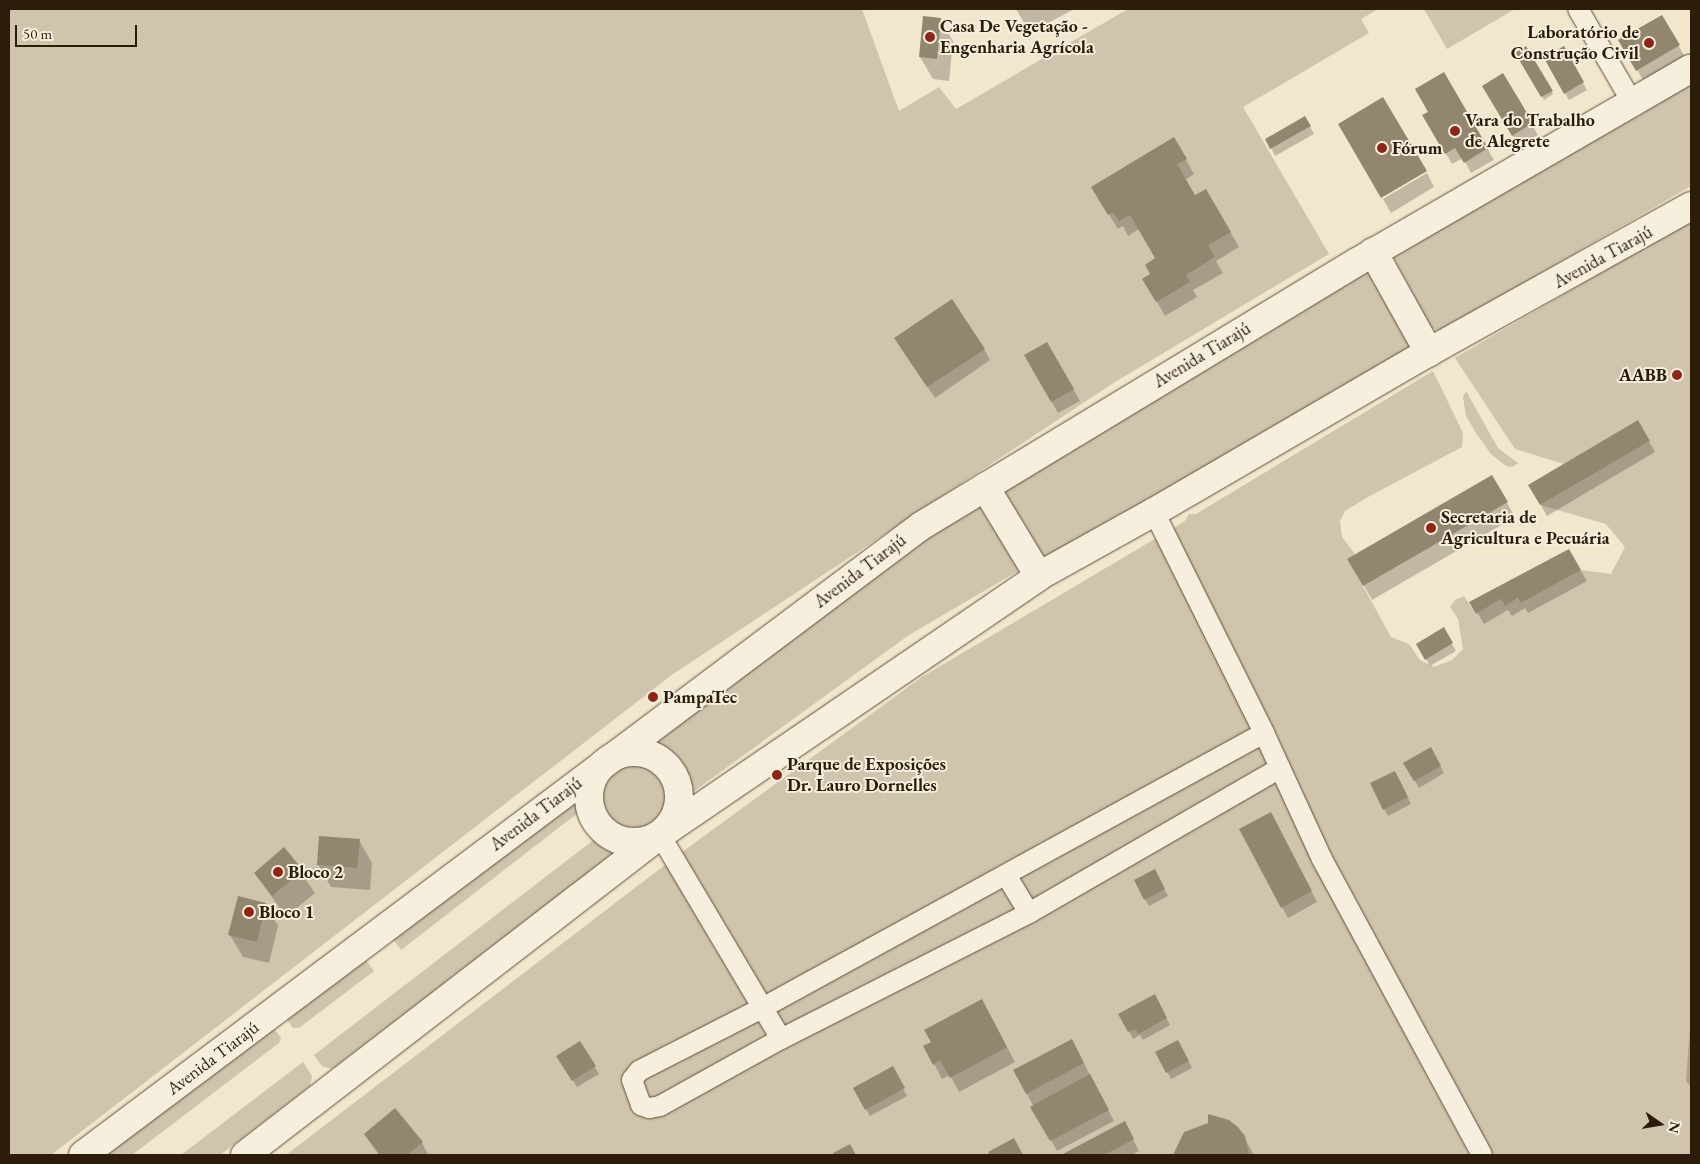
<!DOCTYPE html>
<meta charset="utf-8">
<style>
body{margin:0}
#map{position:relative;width:1700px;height:1164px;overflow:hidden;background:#f2e6cd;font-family:"EB Garamond",serif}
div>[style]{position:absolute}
.green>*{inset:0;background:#d0c4ac}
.round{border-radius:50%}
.water>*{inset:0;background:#afa28b}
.shadow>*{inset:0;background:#0003}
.building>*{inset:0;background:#93866f}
.roads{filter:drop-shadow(0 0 1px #5e4f3b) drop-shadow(0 0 1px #5e4f3b)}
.minor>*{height:20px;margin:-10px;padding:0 10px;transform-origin:10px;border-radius:10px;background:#f7efde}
.secondary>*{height:28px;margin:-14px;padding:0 14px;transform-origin:14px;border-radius:14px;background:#f7efde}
.secondary>.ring{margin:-14px;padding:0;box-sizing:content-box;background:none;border:28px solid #f7efde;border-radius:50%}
.dots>*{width:14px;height:14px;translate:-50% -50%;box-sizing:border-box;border:2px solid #f7efde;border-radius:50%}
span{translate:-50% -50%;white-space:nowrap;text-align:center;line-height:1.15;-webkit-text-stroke:4px #f7efde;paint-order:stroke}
.poi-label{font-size:18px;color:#2c1d0a;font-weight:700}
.left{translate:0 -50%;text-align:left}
.right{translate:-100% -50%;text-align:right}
.street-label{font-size:18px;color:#2c1d0a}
.frame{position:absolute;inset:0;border:10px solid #2c1d0a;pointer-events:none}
.north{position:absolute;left:1635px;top:1099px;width:50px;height:50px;-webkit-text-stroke:4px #f7efde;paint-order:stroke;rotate:103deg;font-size:14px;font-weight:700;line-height:20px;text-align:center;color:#2c1d0a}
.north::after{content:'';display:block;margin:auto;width:18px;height:22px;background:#2c1d0a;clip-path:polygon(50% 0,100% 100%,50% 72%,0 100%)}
.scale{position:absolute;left:15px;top:25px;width:122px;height:22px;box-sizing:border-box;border:2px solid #2c1d0a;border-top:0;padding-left:6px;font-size:15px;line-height:18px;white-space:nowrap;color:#2c1d0a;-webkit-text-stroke:4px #f7efde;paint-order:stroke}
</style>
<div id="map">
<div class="green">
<i style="clip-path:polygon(9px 9px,862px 9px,899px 111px,939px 87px,956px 109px,1128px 9px,1378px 9px,1361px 19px,1369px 33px,1243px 107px,1329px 254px,1115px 382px,673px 674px,51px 1155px,9px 1155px)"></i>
<i style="clip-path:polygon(1424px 9px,1515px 9px,1447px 49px)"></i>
<i style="clip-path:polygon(1691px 81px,1691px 186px,1441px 331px,1431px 328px,1393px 257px,1398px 249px)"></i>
<i style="clip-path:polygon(1691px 220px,1691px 1155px,286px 1155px,674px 858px,922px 677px,1185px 521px,1189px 514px,1196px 514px,1433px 371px,1463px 433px,1462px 447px,1368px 497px,1345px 511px,1340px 521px,1342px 537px,1355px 554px,1348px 559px,1391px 637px,1409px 644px,1420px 660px,1434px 667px,1452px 660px,1463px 649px,1458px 619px,1450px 607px,1455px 600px,1464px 596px,1476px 614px,1501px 599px,1505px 606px,1518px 598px,1521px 603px,1581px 570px,1611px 574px,1625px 547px,1606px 524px,1540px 505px,1650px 441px,1638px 421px,1564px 464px,1515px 449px,1455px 358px)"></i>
<i style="clip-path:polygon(1370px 266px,1414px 345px,1046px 561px,1036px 559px,1001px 490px)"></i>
<i style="clip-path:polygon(1466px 391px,1498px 448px,1518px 463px,1513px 467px,1506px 466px,1491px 454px,1476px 433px,1466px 416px,1463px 397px)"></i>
<i style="clip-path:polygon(979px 499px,1023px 568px,909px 635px,682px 800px,676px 767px,667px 756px,639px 743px)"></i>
<i class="round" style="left:603px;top:764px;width:64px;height:64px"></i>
<i style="clip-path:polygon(584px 785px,583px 809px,401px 950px,388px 932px)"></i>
<i style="clip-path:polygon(600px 835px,623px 846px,332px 1069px,322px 1066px,314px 1055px)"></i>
<i style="clip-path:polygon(361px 953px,374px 971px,299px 1028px,293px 1028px,284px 1015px)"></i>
<i style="clip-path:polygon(272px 1026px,281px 1038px,279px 1043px,132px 1155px,94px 1155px)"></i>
<i style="clip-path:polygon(303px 1062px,312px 1076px,310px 1086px,220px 1155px,181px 1155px)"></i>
</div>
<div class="water">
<i style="clip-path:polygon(1691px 1013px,1691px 1087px,1686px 1081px)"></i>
</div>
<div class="shadow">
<i style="clip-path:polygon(1016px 9px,1074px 9px,1030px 33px)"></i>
<i style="clip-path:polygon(1662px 16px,1691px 68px,1650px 92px,1620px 41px)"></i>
<i style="clip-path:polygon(940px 19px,953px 41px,949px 81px,933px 79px,920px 57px)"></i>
<i style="clip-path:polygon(1525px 48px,1553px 94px,1544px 100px,1516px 53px)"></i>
<i style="clip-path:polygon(1564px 48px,1587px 90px,1569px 100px,1545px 59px)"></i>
<i style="clip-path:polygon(1443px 74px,1494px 160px,1471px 173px,1463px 158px,1452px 164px,1424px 116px,1430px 112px)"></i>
<i style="clip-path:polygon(1503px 75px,1538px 135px,1519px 146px,1484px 86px)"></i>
<i style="clip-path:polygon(1305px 118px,1314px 134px,1275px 156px,1267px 140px)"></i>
<i style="clip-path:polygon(1174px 139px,1194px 174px,1185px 180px,1195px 197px,1206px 190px,1239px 247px,1216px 261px,1223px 273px,1193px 290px,1197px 297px,1165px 316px,1144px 279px,1152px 274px,1157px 259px,1139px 229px,1128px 236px,1123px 226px,1118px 229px,1092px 187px)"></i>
<i style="clip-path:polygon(1427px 173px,1434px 187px,1391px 213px,1383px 199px)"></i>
<i style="clip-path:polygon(1047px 343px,1080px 401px,1058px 413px,1026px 356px)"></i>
<i style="clip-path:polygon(902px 349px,984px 349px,990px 360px,935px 398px)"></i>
<i style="clip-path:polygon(1638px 422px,1655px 452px,1547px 516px,1530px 485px)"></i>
<i style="clip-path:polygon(1492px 477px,1515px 517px,1372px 600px,1349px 559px)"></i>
<i style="clip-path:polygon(1569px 551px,1587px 581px,1528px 613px,1525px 608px,1512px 616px,1508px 610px,1484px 624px,1471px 602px)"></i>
<i style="clip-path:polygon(1443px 629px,1456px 651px,1430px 666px,1418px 644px)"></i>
<i style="clip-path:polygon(1431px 749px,1444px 773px,1419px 788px,1405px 763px)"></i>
<i style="clip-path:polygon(1399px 779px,1411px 804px,1388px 816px,1384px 809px)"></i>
<i style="clip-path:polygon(1276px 825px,1317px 902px,1288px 918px,1282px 907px)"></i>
<i style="clip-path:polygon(359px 840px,372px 863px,370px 890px,331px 887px,318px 864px)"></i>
<i style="clip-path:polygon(284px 849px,315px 893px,286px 917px,255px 873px)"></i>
<i style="clip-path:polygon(1154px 871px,1168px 896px,1149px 906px,1135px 881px)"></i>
<i style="clip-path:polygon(265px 904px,278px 926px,269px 963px,243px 957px,230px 935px)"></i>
<i style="clip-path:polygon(1154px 996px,1170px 1025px,1143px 1040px,1140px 1035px,1133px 1039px,1120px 1014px)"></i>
<i style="clip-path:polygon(990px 1015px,1015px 1062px,959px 1092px,950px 1075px,942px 1079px,934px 1064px)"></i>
<i style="clip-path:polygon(1178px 1042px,1192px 1068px,1171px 1079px,1157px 1053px)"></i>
<i style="clip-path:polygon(579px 1043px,599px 1074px,577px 1087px,558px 1056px)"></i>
<i style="clip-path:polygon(1078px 1052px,1114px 1121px,1057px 1151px,1015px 1071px)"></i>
<i style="clip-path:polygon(892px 1068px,907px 1096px,870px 1116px,855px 1088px)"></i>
<i style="clip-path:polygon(1124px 1123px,1139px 1151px,1131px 1155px,1064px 1155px)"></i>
<i style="clip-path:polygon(1185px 1133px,1244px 1137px,1254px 1155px,1175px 1155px)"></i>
<i style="clip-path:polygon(365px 1135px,422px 1143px,428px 1154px,379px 1155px)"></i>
</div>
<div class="building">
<i style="clip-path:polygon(1662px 15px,1680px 45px,1636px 71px,1618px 40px)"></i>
<i style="clip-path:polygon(923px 16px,941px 18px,937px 59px,919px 57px)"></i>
<i style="clip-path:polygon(1526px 46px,1553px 91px,1541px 97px,1515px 53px)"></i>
<i style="clip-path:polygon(1564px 46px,1584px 82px,1564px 94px,1544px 58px)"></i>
<i style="clip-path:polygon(1444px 72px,1488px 148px,1464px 163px,1455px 148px,1445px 154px,1422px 115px,1428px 112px,1415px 89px)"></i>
<i style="clip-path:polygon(1503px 73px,1533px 123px,1512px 136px,1482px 86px)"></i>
<i style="clip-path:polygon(1383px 97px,1427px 171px,1381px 198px,1338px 124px)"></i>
<i style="clip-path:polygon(1305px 116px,1311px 126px,1270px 149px,1265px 139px)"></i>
<i style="clip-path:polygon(1174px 137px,1187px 159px,1177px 164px,1195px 195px,1206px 189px,1231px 232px,1208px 245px,1215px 257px,1186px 275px,1190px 282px,1156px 302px,1142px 279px,1150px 274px,1145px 265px,1155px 258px,1130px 215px,1119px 221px,1113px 212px,1108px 215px,1091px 187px)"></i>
<i style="clip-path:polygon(952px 299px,985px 349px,927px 387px,894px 338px)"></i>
<i style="clip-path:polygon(1047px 342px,1074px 389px,1051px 402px,1024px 355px)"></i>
<i style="clip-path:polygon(1638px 420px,1650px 441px,1540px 505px,1528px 485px)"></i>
<i style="clip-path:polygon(1492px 475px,1508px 502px,1363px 586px,1347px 559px)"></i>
<i style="clip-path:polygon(1569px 549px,1581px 570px,1521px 603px,1518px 598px,1505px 606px,1501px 599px,1476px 614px,1469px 602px)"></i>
<i style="clip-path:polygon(1444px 627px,1453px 643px,1425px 660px,1416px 644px)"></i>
<i style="clip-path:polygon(1431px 747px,1441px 766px,1414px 781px,1403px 763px)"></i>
<i style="clip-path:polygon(1395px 771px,1408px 797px,1383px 810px,1370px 783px)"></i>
<i style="clip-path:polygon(1271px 812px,1312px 891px,1281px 908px,1239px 829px)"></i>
<i style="clip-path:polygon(319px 836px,360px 839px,357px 868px,317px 865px)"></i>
<i style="clip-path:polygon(284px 847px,303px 870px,272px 896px,254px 873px)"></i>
<i style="clip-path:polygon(1155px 869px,1165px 889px,1144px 900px,1134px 880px)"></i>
<i style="clip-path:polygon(238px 896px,266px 903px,257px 942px,228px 935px)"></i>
<i style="clip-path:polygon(1155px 994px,1167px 1018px,1138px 1034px,1135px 1029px,1128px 1032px,1118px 1014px)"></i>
<i style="clip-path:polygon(982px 999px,1007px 1047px,950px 1078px,940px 1060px,933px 1065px,923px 1046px,931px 1042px,924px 1030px)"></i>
<i style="clip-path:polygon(1072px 1039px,1084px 1063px,1026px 1094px,1013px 1070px)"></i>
<i style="clip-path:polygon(1178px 1040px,1189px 1061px,1166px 1073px,1155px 1052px)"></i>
<i style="clip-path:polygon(580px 1041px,596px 1066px,572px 1081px,556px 1056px)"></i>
<i style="clip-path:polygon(893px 1066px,905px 1088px,865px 1110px,853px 1088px)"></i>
<i style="clip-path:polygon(1090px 1074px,1109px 1110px,1050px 1141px,1030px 1107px)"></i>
<i style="clip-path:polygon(395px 1108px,423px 1142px,407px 1155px,380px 1155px,364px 1134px)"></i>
<i style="clip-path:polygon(1208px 1114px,1229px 1120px,1238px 1127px,1245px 1136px,1249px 1155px,1173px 1155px,1184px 1132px,1208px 1123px)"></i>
<i style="clip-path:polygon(1125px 1121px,1134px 1139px,1104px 1155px,1061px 1155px)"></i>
<i style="clip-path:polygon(1014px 1138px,1023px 1155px,990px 1155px,988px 1152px)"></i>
<i style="clip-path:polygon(850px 1144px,856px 1155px,834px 1155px,833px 1153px)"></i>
</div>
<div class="roads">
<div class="minor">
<i style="left:1578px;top:9px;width:108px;rotate:59.9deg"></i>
<i style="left:1154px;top:512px;width:247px;rotate:63.5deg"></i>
<i style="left:1264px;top:733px;width:139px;rotate:65.3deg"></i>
<i style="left:1322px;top:859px;width:336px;rotate:61.6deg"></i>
<i style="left:1264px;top:733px;width:570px;rotate:151.28deg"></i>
<i style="left:764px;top:1007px;width:140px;rotate:152.9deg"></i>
<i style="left:639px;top:1071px;width:11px;rotate:128deg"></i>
<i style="left:632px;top:1080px;width:27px;rotate:70deg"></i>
<i style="left:641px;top:1105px;width:9px;rotate:21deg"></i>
<i style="left:649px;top:1108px;width:11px;rotate:-10deg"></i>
<i style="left:660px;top:1106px;width:138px;rotate:-29deg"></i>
<i style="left:781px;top:1039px;width:278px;rotate:-26.9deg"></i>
<i style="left:1029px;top:913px;width:290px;rotate:-30deg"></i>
<i style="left:660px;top:835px;width:237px;rotate:59.3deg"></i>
<i style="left:1006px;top:875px;width:44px;rotate:58.8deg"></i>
</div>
<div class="secondary">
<i style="left:1373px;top:252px;width:115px;rotate:60.8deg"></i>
<i style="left:985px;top:487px;width:104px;rotate:58.8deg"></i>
<i class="ring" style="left:589px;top:752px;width:62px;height:62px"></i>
<i style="left:83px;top:1155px;width:1048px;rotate:-36.89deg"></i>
<i style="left:921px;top:526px;width:510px;rotate:-31.2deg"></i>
<i style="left:1357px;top:262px;width:386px;rotate:-30.1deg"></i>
<i style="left:245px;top:1155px;width:524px;rotate:-37.64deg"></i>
<i style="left:660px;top:835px;width:459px;rotate:-34.3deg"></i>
<i style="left:1039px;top:576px;width:132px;rotate:-29.1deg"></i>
<i style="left:1154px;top:512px;width:318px;rotate:-30.2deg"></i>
<i style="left:1429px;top:352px;width:300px;rotate:-29.1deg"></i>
</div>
</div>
<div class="dots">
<i style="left:930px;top:37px;background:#8f2418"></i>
<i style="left:1649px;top:43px;background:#8f2418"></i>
<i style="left:1455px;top:131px;background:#8f2418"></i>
<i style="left:1382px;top:148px;background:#8f2418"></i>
<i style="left:1677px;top:375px;background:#8f2418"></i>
<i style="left:1431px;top:528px;background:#8f2418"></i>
<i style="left:653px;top:697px;background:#8f2418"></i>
<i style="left:777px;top:775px;background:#8f2418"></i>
<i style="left:278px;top:872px;background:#8f2418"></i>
<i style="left:249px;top:912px;background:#8f2418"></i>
</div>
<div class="poi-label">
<span class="left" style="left:940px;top:37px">Casa De Vegetação -<br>Engenharia Agrícola</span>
<span class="right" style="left:1639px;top:43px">Laboratório de<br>Construção Civil</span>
<span class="left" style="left:1465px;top:131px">Vara do Trabalho<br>de Alegrete</span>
<span class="left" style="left:1392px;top:148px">Fórum</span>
<span class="right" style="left:1667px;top:375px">AABB</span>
<span class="left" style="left:1441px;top:528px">Secretaria de<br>Agricultura e Pecuária</span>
<span class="left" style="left:663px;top:697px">PampaTec</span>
<span class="left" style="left:787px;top:775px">Parque de Exposições<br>Dr. Lauro Dornelles</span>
<span class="left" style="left:288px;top:872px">Bloco 2</span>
<span class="left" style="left:259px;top:912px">Bloco 1</span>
</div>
<div class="street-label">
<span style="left:1603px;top:257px;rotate:-29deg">Avenida Tiarajú</span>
<span style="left:1202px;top:355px;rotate:-31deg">Avenida Tiarajú</span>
<span style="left:860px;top:571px;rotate:-37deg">Avenida Tiarajú</span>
<span style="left:536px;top:814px;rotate:-37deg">Avenida Tiarajú</span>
<span style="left:213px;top:1058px;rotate:-37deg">Avenida Tiarajú</span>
</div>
<div class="frame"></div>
<div class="north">N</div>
<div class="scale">50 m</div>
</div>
